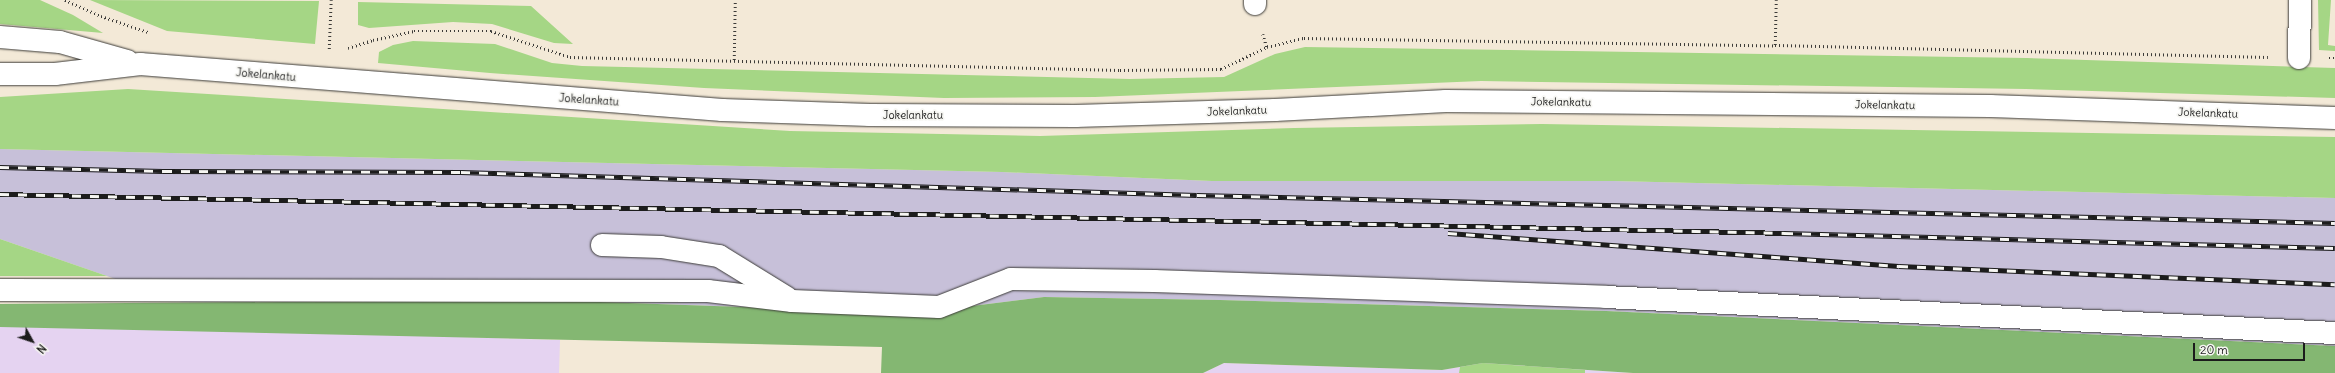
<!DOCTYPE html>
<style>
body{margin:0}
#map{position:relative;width:2335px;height:373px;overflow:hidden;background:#f3e9d7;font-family:Delius,sans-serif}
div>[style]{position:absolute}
.built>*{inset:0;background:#e5d3f1}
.industrial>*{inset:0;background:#c7c0d9}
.green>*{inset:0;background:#a5d685}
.forest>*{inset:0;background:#84b772}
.path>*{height:2.5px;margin-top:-1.25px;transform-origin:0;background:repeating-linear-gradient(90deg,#3c3b38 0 1px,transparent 0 4px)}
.roads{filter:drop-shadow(0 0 1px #3c3b38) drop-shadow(0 0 1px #3c3b38)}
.minor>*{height:22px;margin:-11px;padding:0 11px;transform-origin:11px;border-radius:11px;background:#fff}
.rail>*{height:4.5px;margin-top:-2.25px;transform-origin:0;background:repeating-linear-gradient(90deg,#f6f6f2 0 9px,#1c1c1c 0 18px);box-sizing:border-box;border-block:1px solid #1c1c1c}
span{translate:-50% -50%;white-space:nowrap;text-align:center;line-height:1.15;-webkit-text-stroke:3.5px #f6f6f2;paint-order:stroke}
.street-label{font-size:11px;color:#1c1c1c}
.north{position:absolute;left:12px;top:321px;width:40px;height:40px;-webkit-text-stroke:3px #f6f6f2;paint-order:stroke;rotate:130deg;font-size:11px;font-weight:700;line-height:16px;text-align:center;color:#1c1c1c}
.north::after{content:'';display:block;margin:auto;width:14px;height:18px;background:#1c1c1c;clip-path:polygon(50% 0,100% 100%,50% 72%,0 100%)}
.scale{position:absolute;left:2193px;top:343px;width:112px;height:18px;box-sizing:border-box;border:2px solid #1c1c1c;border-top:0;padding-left:5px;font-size:12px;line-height:14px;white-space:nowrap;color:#1c1c1c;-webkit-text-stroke:3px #f6f6f2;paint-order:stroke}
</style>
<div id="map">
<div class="built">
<i style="clip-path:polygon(0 323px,560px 340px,559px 373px,0 373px)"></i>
<i style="clip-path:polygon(1224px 363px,1442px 370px,1483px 363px,1633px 373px,1203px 373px)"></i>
</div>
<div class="industrial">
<i style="clip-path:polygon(0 149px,1002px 172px,1212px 181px,1614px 181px,2335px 198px,2335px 346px,1606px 311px,1220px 300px,1044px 297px,940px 310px,798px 309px,543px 300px,182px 302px,0 239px)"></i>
</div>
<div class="green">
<i style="clip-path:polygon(0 0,40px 0,73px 15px,103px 33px,0 24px)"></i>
<i style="clip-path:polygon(90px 0,319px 1px,315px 44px,167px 31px)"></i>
<i style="clip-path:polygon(2318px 0,2331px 0,2328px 45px,2335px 46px,2335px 51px,2319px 50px)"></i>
<i style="clip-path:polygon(358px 2px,531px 6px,573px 44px,554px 43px,492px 24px,453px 22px,369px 28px,358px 25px)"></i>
<i style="clip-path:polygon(413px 41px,495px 44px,552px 63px,582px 66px,1130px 79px,1224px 77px,1275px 54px,1305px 47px,2027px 58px,2335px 68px,2335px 98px,2026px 89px,1481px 81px,1095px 97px,944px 98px,704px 88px,490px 73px,378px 63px,379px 52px,393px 45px)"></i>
<i style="clip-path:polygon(128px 89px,790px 131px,1040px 136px,1294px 128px,1542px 124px,2335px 137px,2335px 198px,1614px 181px,1212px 181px,1002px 172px,0 149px,0 97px)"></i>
<i style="clip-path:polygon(0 239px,107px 276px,0 276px)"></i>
<i style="clip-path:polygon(1483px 363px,1585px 370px,1585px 373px,1459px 373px,1460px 367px)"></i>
</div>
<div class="forest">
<i style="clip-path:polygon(1044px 297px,1220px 300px,1606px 311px,2335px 346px,2335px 373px,1633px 373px,1483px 363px,1442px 370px,1224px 363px,1203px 373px,881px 373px,882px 347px,0 327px,0 304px,543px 300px,798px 309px,940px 310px)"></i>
</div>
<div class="path">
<i style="left:65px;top:0;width:39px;rotate:24deg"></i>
<i style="left:101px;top:16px;width:50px;rotate:18.8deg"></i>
<i style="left:1263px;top:34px;width:14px;rotate:73deg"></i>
<i style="left:1775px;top:45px;width:45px;rotate:-88.7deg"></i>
<i style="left:348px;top:48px;width:26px;rotate:-18deg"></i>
<i style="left:373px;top:40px;width:42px;rotate:-12.4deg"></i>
<i style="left:414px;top:31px;width:77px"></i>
<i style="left:491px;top:31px;width:83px;rotate:18.2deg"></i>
<i style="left:570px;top:57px;width:550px;rotate:1.35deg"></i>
<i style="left:1120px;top:70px;width:101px;rotate:-0.6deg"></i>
<i style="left:1221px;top:69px;width:51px;rotate:-25.6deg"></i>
<i style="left:1267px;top:47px;width:38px;rotate:-14deg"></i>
<i style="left:1304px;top:38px;width:471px;rotate:0.9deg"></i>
<i style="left:1775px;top:45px;width:493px;rotate:1.4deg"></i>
<i style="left:329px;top:49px;width:49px;rotate:-87.7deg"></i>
<i style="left:2329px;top:58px;width:6px"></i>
<i style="left:734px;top:60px;width:60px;rotate:-89deg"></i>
</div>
<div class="roads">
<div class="minor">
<i style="left:1255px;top:4px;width:4px;rotate:-90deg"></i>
<i style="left:0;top:37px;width:60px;rotate:4.8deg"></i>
<i style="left:60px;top:42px;width:70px;rotate:15.8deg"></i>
<i style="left:2299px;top:58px;width:58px;rotate:-89deg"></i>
<i style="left:0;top:74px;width:55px"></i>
<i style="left:55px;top:74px;width:86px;rotate:-6.7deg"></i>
<i style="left:140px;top:64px;width:584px;rotate:4.52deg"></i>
<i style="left:722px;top:110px;width:148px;rotate:1.9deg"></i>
<i style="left:870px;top:115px;width:205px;rotate:0.3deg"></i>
<i style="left:1075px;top:116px;width:200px;rotate:-1.7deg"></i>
<i style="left:1275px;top:110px;width:171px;rotate:-3deg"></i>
<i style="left:1446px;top:101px;width:544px;rotate:0.53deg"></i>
<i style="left:1990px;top:106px;width:345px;rotate:2deg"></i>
<i style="left:602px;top:245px;width:59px;rotate:1.9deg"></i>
<i style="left:661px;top:247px;width:59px;rotate:8.8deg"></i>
<i style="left:719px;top:256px;width:79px;rotate:31.5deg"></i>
<i style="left:0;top:290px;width:708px;rotate:0.08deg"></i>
<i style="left:708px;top:291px;width:85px;rotate:6.8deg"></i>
<i style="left:792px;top:301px;width:147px;rotate:2.3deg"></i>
<i style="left:939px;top:307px;width:77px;rotate:-21.3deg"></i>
<i style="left:1011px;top:279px;width:143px;rotate:0.8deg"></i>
<i style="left:1154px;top:281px;width:452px;rotate:2deg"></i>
<i style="left:1606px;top:297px;width:730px;rotate:2.83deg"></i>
</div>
</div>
<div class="rail">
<i style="left:0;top:167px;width:163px;rotate:1.4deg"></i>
<i style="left:163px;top:171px;width:298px;rotate:0.2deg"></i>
<i style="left:461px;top:172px;width:736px;rotate:1.79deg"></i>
<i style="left:1197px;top:195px;width:1138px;rotate:1.41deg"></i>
<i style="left:0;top:194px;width:1784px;rotate:1.25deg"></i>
<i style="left:1784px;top:233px;width:551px;rotate:1.56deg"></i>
<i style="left:1448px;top:233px;width:452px;rotate:4.2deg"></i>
<i style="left:1899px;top:266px;width:436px;rotate:2.4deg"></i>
</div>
<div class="street-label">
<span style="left:266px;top:75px;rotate:5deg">Jokelankatu</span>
<span style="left:589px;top:100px;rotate:4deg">Jokelankatu</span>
<span style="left:1561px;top:102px;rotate:1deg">Jokelankatu</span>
<span style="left:1885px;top:105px;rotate:1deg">Jokelankatu</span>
<span style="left:1237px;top:111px;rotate:-2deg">Jokelankatu</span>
<span style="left:2208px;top:113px;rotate:2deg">Jokelankatu</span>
<span style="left:913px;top:115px">Jokelankatu</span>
</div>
<div class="north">N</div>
<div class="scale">20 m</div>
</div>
